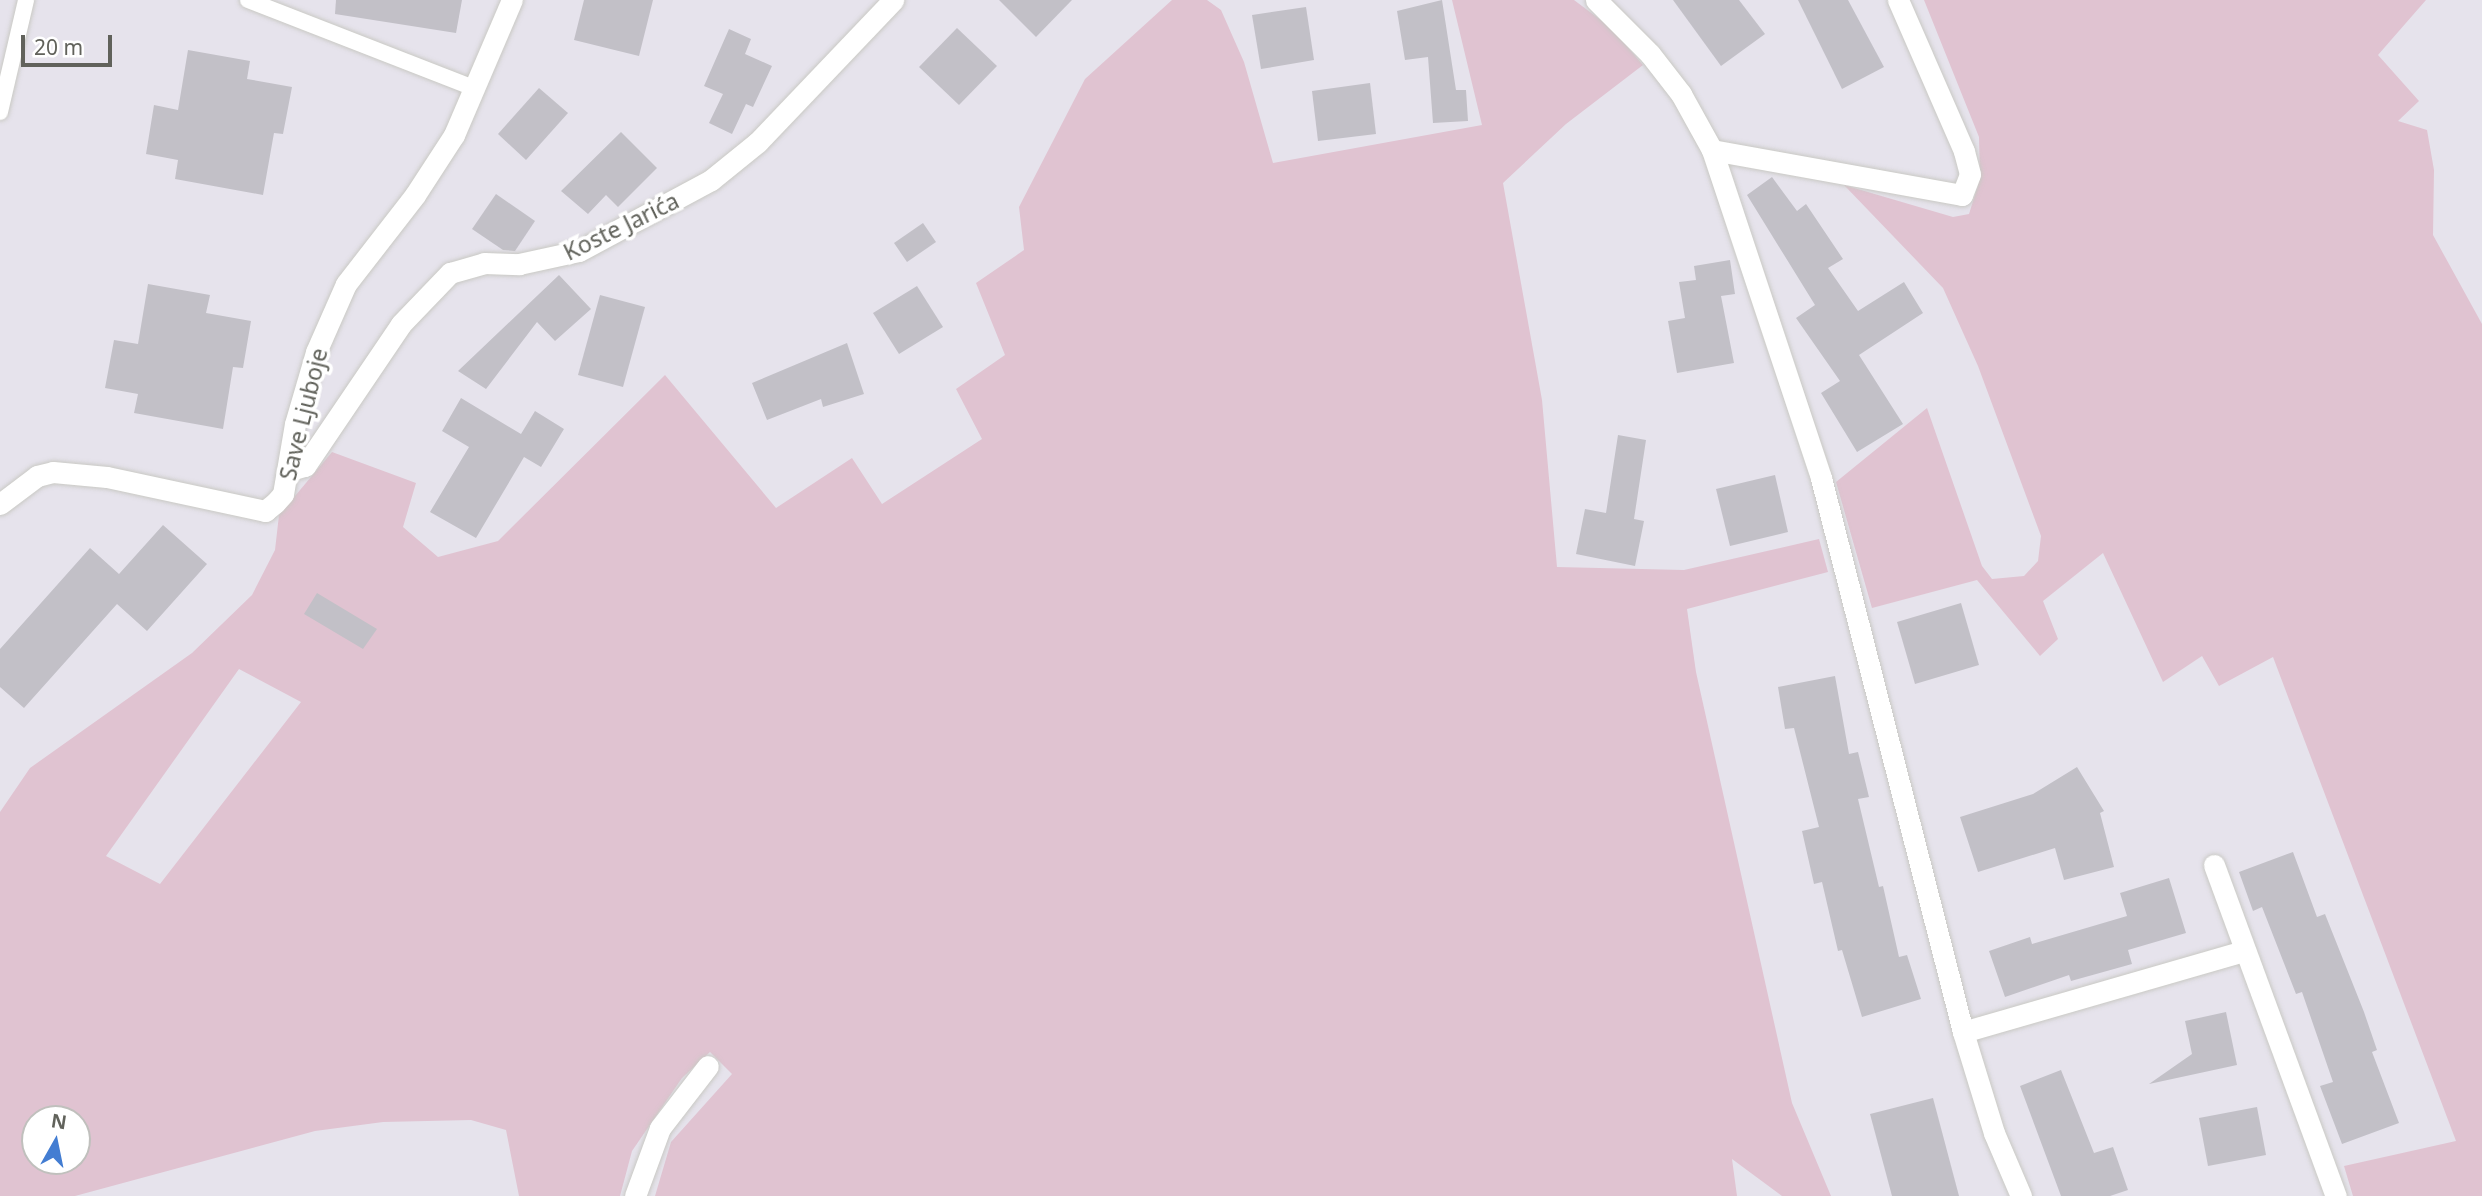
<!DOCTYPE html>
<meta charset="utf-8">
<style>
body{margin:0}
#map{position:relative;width:2482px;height:1196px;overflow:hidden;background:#e6e3ec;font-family:"Noto Sans",sans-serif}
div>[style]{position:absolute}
.green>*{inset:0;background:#e0c3d1}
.building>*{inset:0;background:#c2c0c7}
.roads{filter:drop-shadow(0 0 2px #c9c9c4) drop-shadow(0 0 2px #c9c9c4)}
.service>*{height:16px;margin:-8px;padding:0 8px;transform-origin:8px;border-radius:8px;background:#fff}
.minor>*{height:21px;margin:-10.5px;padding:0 10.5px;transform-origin:10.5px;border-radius:10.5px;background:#fff}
span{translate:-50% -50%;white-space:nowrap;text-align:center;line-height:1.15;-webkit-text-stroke:7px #fff;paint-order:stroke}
.street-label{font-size:23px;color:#61625b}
.north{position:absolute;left:21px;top:1105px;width:70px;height:70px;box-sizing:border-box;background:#fff;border:2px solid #c0c0bd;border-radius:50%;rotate:9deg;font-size:19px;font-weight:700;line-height:28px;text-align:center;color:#61625b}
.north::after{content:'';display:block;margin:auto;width:24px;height:32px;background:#437dd2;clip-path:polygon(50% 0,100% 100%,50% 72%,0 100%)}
.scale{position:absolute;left:21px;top:35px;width:91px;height:32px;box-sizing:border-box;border:4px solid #61625b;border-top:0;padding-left:9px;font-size:21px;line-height:24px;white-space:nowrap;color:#61625b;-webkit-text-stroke:5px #fff;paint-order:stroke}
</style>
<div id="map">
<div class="green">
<i style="clip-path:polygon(evenodd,1172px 0,1207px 0,1221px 10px,1244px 62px,1273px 163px,1482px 125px,1452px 0,1574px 0,1610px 27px,1643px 65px,1566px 124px,1503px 183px,1542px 400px,1557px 567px,1684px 570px,1819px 539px,1828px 572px,1687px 609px,1696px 672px,1792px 1103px,1831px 1196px,1782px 1196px,1732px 1159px,1737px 1196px,655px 1196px,671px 1142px,732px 1074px,710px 1052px,682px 1078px,632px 1151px,620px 1196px,519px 1196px,506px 1130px,471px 1120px,383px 1122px,315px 1131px,75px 1196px,0 1196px,0 812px,30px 768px,192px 653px,252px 595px,275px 550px,279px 515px,332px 452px,416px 483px,403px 527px,438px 557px,498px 541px,665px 375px,776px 508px,852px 458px,882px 504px,982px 439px,956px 389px,1005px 355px,976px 283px,1024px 250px,1019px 207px,1085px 79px,1172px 0,239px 669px,301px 702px,160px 884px,106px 856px,239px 669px,1172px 0,35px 1119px,77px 1119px,77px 1161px,35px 1161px,35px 1119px)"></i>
<i style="clip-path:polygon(1924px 0,2426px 0,2378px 55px,2419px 101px,2398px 121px,2427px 130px,2434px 170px,2433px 235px,2482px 324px,2482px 1196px,2353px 1196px,2344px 1166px,2456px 1141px,2273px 657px,2219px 686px,2202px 656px,2163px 682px,2103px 553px,2043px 601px,2058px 639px,2040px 656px,1977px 580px,1872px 608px,1836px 482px,1927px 408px,1982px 566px,1992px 579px,2024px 576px,2038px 561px,2041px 536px,1978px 366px,1943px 288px,1844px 185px,1953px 217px,1969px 214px,1980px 179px,1979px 137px)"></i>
</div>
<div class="building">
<i style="clip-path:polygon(336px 0,462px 0,456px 33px,335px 14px)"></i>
<i style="clip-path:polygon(584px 0,653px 0,639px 56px,574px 40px)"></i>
<i style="clip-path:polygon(999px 0,1072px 0,1036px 37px)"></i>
<i style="clip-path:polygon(1442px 0,1456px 90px,1466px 90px,1468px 121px,1433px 123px,1428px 57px,1405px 60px,1397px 11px)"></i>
<i style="clip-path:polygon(1673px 0,1739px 0,1765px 34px,1721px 66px)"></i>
<i style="clip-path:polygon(1798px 0,1848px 0,1884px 67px,1842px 89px)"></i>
<i style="clip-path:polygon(1306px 7px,1314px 60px,1261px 69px,1252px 15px)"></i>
<i style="clip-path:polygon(957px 28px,997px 66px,959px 105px,919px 67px)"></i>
<i style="clip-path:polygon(729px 29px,751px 39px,745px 54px,772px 66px,753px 107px,746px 104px,732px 134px,709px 123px,723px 94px,704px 86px)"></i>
<i style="clip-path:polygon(188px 50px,250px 61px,247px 79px,292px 87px,283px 134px,274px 133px,263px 195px,175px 179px,178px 160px,146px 154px,154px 105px,178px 110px)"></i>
<i style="clip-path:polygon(1370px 83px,1376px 134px,1318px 141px,1312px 91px)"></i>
<i style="clip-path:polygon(539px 88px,568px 113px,526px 160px,498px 134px)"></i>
<i style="clip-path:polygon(621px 132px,657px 168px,618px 207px,606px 195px,588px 214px,561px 191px)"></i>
<i style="clip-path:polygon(1772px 177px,1797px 211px,1806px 204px,1843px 259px,1828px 268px,1858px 311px,1904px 282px,1923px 313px,1859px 355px,1903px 424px,1857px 452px,1821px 393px,1840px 381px,1796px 318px,1815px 305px,1747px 195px)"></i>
<i style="clip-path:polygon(496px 194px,535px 221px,515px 251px,503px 250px,472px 229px)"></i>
<i style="clip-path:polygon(923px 223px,936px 242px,907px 262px,894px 243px)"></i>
<i style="clip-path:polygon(1730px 260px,1735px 294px,1721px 296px,1734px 363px,1677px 373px,1668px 321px,1685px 318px,1679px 282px,1696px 280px,1694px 266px)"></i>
<i style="clip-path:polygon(559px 275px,591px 309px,555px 341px,537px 322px,486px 389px,458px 371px)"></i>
<i style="clip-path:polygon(148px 284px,210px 295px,206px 313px,251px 321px,243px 368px,233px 367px,223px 429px,134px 413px,138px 394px,105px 388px,114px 340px,138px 344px)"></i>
<i style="clip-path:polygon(917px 286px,943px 327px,899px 354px,873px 313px)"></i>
<i style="clip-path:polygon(600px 295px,645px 307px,623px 387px,578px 375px)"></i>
<i style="clip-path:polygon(847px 343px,864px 394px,823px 407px,821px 399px,767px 420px,752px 383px)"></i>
<i style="clip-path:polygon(461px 398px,521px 434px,535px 411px,564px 429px,541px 467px,524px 457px,476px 538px,430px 512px,469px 447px,442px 431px)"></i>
<i style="clip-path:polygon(1618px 435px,1646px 440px,1634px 519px,1644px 521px,1635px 566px,1576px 554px,1585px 509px,1606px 513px)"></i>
<i style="clip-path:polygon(1775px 475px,1788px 532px,1730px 546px,1716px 489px)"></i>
<i style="clip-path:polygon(163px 525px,207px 564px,147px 631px,117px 604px,24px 708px,0 687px,0 649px,90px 548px,119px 574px)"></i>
<i style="clip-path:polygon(317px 593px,377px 629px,363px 649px,304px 614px)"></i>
<i style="clip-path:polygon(1961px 603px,1979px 665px,1915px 684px,1897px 622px)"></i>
<i style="clip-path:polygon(1835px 676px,1849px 754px,1858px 752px,1869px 797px,1858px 799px,1879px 887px,1883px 886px,1899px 957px,1907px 955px,1921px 999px,1862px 1017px,1842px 950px,1838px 951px,1822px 882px,1814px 884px,1802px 831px,1819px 827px,1794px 728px,1785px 729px,1778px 687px)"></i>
<i style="clip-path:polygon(2077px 767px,2104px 811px,2100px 813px,2114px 867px,2064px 880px,2055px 848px,1978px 872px,1960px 817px,2033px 794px)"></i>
<i style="clip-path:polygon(2293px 852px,2317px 917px,2325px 914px,2364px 1012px,2377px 1050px,2372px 1052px,2399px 1123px,2342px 1144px,2320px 1086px,2333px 1082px,2302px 992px,2296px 994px,2262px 907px,2253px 911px,2239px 872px)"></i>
<i style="clip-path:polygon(2169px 878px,2186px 933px,2128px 950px,2132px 964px,2071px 981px,2069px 975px,2005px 997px,1989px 951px,2030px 937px,2032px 944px,2127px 916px,2120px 893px)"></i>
<i style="clip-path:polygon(2226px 1012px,2237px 1065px,2149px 1084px,2192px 1054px,2185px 1021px)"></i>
<i style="clip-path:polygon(2061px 1070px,2094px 1153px,2113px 1147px,2128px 1190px,2110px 1196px,2061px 1196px,2020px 1086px)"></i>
<i style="clip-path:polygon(1933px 1098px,1959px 1196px,1892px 1196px,1870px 1114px)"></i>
<i style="clip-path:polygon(2257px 1107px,2266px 1155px,2208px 1166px,2199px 1118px)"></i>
</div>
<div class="roads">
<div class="service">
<i style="left:248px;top:0;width:245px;rotate:21.3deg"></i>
<i style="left:0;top:112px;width:115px;rotate:-76.9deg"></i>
</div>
<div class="minor">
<i style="left:1596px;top:0;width:76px;rotate:45deg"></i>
<i style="left:1650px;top:54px;width:51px;rotate:52.2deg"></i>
<i style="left:1681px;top:94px;width:64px;rotate:61deg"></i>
<i style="left:1712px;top:150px;width:346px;rotate:71.6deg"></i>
<i style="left:1821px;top:478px;width:572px;rotate:75.62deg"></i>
<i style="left:1963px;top:1032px;width:106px;rotate:72.9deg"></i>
<i style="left:1994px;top:1133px;width:69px;rotate:66.8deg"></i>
<i style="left:1712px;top:150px;width:254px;rotate:10.2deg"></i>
<i style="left:1962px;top:195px;width:22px;rotate:-69deg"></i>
<i style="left:1970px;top:174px;width:24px;rotate:-105deg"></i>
<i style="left:1964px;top:151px;width:165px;rotate:-113.6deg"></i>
<i style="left:287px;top:471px;width:19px;rotate:-16deg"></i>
<i style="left:305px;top:466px;width:171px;rotate:-55.9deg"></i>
<i style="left:401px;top:324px;width:71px;rotate:-46.1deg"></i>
<i style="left:450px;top:273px;width:35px;rotate:-16deg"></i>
<i style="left:484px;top:263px;width:35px;rotate:2deg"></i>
<i style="left:519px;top:264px;width:61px;rotate:-12.2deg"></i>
<i style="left:579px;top:251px;width:150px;rotate:-28.3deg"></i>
<i style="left:711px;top:180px;width:60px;rotate:-39deg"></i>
<i style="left:758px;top:142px;width:196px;rotate:-46.4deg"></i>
<i style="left:0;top:504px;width:46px;rotate:-37.1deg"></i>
<i style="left:37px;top:476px;width:16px;rotate:-14deg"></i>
<i style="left:53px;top:472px;width:54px;rotate:5.3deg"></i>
<i style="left:107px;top:477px;width:162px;rotate:12.1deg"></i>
<i style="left:265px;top:511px;width:13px;rotate:-39deg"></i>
<i style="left:275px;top:503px;width:12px;rotate:-48deg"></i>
<i style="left:283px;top:494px;width:71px;rotate:-80.3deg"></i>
<i style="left:295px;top:424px;width:75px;rotate:-73.7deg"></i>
<i style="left:316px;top:352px;width:74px;rotate:-66.2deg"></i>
<i style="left:346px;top:284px;width:113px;rotate:-52.2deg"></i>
<i style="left:415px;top:195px;width:72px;rotate:-57deg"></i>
<i style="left:454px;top:135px;width:147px;rotate:-66.8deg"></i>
<i style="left:2214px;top:865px;width:353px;rotate:69.8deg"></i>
<i style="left:1963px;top:1032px;width:291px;rotate:-16.1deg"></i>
<i style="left:635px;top:1196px;width:72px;rotate:-69.8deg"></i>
<i style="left:660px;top:1128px;width:78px;rotate:-52.3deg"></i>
</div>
</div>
<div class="street-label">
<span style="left:621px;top:226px;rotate:-26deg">Koste Jarića</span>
<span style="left:303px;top:414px;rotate:-76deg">Save Ljuboje</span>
</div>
<div class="north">N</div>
<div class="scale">20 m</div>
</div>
